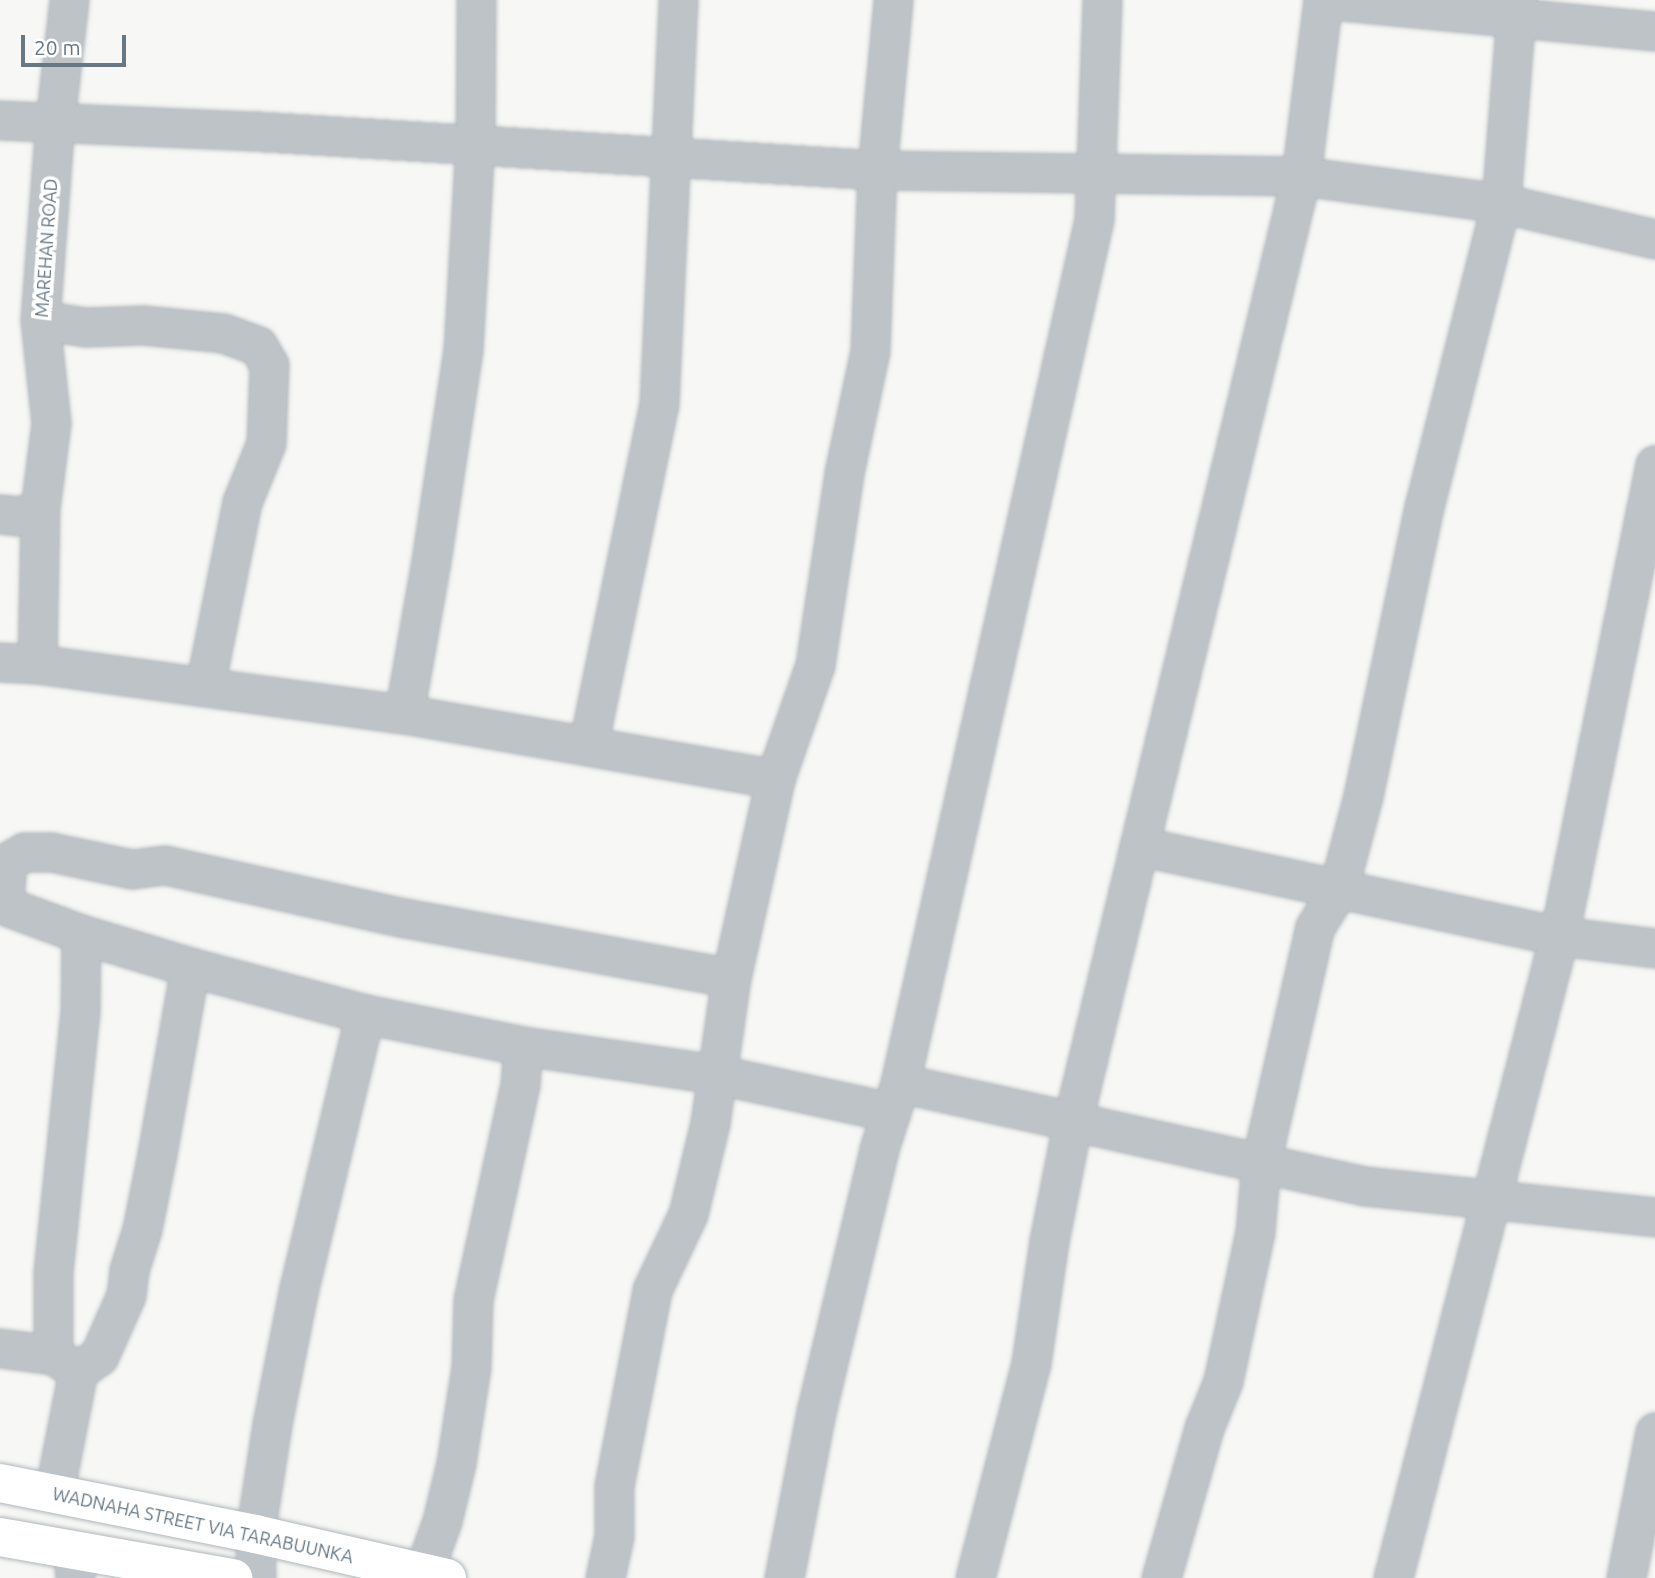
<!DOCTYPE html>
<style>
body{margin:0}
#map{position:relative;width:1655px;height:1578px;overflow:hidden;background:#f7f7f5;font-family:Ubuntu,sans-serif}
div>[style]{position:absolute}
.roads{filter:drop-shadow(0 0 2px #b1b7bb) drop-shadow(0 0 2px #b1b7bb)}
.street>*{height:37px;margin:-18.5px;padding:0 18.5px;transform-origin:18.5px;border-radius:18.5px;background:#bec3c7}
.secondary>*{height:38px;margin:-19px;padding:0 19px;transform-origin:19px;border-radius:19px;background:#fff}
span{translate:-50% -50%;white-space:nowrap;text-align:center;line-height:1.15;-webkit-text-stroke:7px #fff;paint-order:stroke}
.street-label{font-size:18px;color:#677885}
.scale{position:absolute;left:21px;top:35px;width:105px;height:32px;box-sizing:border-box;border:4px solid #677885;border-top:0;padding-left:9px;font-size:21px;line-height:24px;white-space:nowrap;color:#677885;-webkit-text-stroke:5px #fff;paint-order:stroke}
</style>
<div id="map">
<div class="roads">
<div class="street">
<i style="left:1332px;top:0;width:324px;rotate:5.5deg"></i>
<i style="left:0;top:120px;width:254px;rotate:2.5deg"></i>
<i style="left:254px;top:131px;width:624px;rotate:3.58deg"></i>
<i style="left:877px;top:170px;width:424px;rotate:0.8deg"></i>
<i style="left:1301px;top:176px;width:202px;rotate:7.7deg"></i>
<i style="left:1501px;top:203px;width:158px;rotate:13.2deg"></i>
<i style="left:40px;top:320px;width:46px;rotate:8.8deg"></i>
<i style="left:85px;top:327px;width:58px;rotate:-2deg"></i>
<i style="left:143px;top:325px;width:80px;rotate:5.7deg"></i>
<i style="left:223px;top:333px;width:37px;rotate:20deg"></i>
<i style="left:258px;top:346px;width:22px;rotate:60deg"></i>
<i style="left:269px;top:365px;width:78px;rotate:92.2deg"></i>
<i style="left:266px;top:443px;width:64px;rotate:112.1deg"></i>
<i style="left:242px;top:502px;width:188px;rotate:101.4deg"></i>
<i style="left:0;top:514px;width:19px;rotate:6deg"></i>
<i style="left:19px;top:516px;width:22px;rotate:-18deg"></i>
<i style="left:0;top:662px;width:37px;rotate:3deg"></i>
<i style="left:37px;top:664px;width:370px;rotate:7.8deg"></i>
<i style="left:404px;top:714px;width:377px;rotate:9.9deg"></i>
<i style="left:37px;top:664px;width:155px;rotate:-88.9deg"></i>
<i style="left:40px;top:509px;width:87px;rotate:-82.7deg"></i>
<i style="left:51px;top:423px;width:104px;rotate:-96.1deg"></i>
<i style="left:40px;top:320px;width:200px;rotate:-85.7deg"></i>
<i style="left:55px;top:121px;width:122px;rotate:-83.4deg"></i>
<i style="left:404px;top:714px;width:155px;rotate:-80deg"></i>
<i style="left:431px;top:561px;width:213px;rotate:-81.4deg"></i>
<i style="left:463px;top:350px;width:206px;rotate:-86.7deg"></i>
<i style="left:475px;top:144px;width:144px;rotate:-89.6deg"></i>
<i style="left:588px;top:746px;width:349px;rotate:-78.3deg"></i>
<i style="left:659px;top:404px;width:404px;rotate:-87.3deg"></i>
<i style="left:1139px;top:846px;width:430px;rotate:12.1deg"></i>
<i style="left:1559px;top:936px;width:97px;rotate:7.1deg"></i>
<i style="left:4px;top:903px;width:41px;rotate:-85.8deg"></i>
<i style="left:7px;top:862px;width:20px;rotate:-30deg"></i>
<i style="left:24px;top:852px;width:27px"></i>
<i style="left:51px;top:852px;width:83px;rotate:11.9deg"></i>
<i style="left:132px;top:869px;width:33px;rotate:-7deg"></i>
<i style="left:165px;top:865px;width:246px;rotate:12.5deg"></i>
<i style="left:405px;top:918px;width:331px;rotate:10.4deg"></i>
<i style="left:0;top:904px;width:86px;rotate:20.3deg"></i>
<i style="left:81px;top:934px;width:114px;rotate:16.8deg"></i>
<i style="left:190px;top:967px;width:181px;rotate:15deg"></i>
<i style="left:365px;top:1014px;width:161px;rotate:11.4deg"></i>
<i style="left:523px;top:1046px;width:195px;rotate:8.3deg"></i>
<i style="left:716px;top:1074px;width:179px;rotate:12.3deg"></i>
<i style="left:900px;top:1083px;width:477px;rotate:12.5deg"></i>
<i style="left:1366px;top:1186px;width:291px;rotate:6.1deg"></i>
<i style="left:0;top:1348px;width:53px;rotate:7.5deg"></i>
<i style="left:78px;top:1371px;width:30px;rotate:-147deg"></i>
<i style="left:53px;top:1355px;width:83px;rotate:-90deg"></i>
<i style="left:53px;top:1272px;width:261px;rotate:-84.1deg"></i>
<i style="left:80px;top:1012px;width:78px;rotate:-89.3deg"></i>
<i style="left:54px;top:1493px;width:124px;rotate:-78.9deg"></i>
<i style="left:78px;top:1371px;width:26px;rotate:-36deg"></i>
<i style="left:99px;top:1356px;width:67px;rotate:-66.1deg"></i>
<i style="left:126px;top:1295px;width:25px;rotate:-83deg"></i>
<i style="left:129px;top:1270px;width:43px;rotate:-72.4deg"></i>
<i style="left:142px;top:1229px;width:76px;rotate:-78.7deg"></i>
<i style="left:157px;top:1154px;width:190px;rotate:-80deg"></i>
<i style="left:73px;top:1550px;width:28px;rotate:86deg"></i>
<i style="left:423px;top:1573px;width:55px;rotate:-69.9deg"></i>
<i style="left:442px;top:1521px;width:60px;rotate:-76.4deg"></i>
<i style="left:456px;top:1463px;width:97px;rotate:-81.1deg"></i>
<i style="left:471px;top:1367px;width:67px;rotate:-88.3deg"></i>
<i style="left:473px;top:1300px;width:220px;rotate:-77.7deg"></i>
<i style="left:520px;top:1085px;width:39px;rotate:-86deg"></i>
<i style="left:256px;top:1578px;width:44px;rotate:-91.3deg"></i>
<i style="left:255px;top:1534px;width:111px;rotate:-81.2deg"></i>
<i style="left:272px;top:1424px;width:139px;rotate:-78.8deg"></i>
<i style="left:299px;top:1288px;width:282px;rotate:-76.5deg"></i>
<i style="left:605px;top:1578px;width:43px;rotate:-77.9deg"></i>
<i style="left:614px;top:1536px;width:50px;rotate:-90deg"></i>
<i style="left:614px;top:1486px;width:200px;rotate:-79deg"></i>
<i style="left:652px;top:1290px;width:84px;rotate:-64.7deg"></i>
<i style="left:688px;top:1214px;width:94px;rotate:-76.4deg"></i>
<i style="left:710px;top:1123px;width:147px;rotate:-81.8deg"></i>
<i style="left:731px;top:978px;width:204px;rotate:-77.5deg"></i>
<i style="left:775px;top:779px;width:121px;rotate:-70.7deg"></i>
<i style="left:815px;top:665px;width:194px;rotate:-81.4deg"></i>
<i style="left:844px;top:473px;width:125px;rotate:-78deg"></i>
<i style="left:870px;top:351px;width:181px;rotate:-87.8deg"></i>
<i style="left:877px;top:170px;width:171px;rotate:-84.6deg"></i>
<i style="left:784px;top:1578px;width:169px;rotate:-79.1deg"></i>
<i style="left:816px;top:1412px;width:270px;rotate:-76.5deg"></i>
<i style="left:879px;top:1149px;width:69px;rotate:-72.3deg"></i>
<i style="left:900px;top:1083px;width:886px;rotate:-77.34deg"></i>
<i style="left:1094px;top:219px;width:219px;rotate:-87.9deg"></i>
<i style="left:975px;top:1578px;width:222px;rotate:-75.4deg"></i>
<i style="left:1031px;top:1363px;width:123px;rotate:-81.6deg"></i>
<i style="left:1049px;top:1241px;width:123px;rotate:-78.8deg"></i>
<i style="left:1073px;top:1120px;width:971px;rotate:-76.42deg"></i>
<i style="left:1301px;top:176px;width:177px;rotate:-82.9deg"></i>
<i style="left:1161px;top:1578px;width:156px;rotate:-74deg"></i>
<i style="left:1204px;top:1428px;width:51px;rotate:-68deg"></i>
<i style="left:1223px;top:1381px;width:152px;rotate:-77.9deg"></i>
<i style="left:1255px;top:1232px;width:70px;rotate:-85.1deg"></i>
<i style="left:1261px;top:1162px;width:241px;rotate:-77.1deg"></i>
<i style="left:1315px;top:927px;width:44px;rotate:-58.1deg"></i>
<i style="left:1338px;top:890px;width:97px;rotate:-75.1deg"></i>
<i style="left:1363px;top:796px;width:295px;rotate:-78.1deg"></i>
<i style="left:1424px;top:507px;width:314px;rotate:-75.8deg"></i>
<i style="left:1501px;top:203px;width:204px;rotate:-85.5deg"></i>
<i style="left:1393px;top:1578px;width:663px;rotate:-75.5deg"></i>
<i style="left:1559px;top:936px;width:481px;rotate:-78.5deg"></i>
<i style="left:1626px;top:1578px;width:149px;rotate:-78.8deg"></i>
</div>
<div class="secondary">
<i style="left:0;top:1483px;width:260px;rotate:11.3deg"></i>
<i style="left:255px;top:1534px;width:197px;rotate:12.9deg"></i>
<i style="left:0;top:1537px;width:237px;rotate:10deg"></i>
</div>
</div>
<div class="street-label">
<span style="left:46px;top:248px;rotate:-86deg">MAREHAN ROAD</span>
<span style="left:203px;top:1525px;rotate:12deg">WADNAHA STREET VIA TARABUUNKA</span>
</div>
<div class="scale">20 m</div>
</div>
